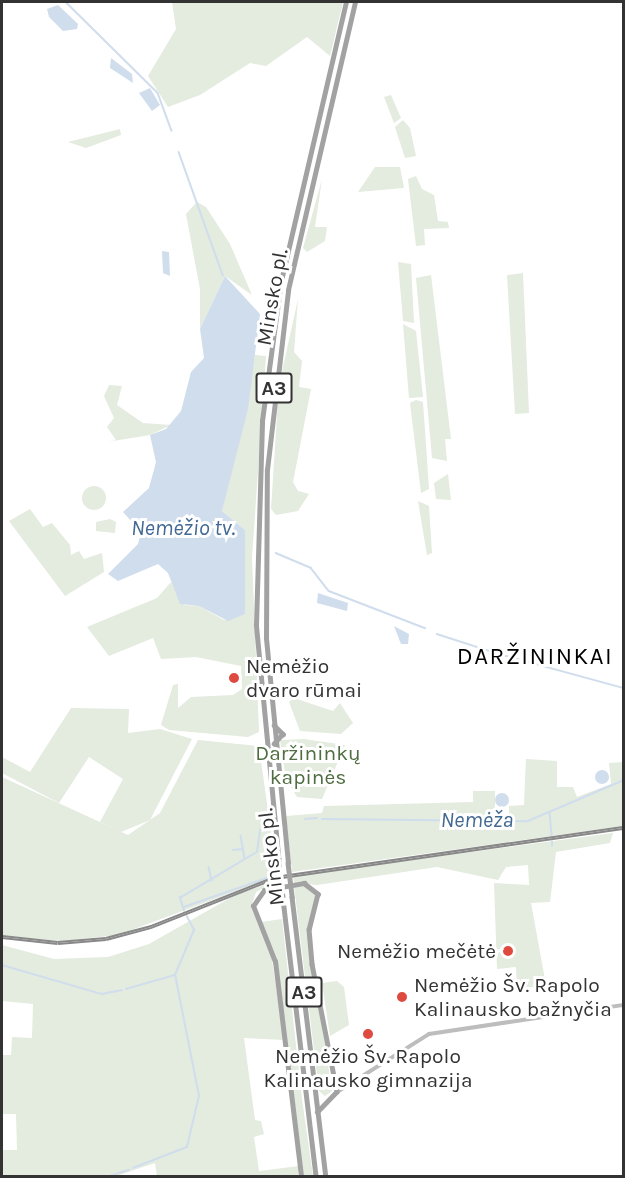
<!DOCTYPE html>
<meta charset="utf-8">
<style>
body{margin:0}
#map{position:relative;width:625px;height:1178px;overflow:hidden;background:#fff;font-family:Karla,sans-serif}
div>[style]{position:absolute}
.green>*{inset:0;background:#e4ebdf}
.round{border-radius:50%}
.water>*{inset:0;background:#d0ddec}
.stream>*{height:1.5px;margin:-0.75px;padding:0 0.75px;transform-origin:0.75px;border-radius:0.75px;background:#d0ddec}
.secondary>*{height:4px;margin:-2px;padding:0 2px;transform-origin:2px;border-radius:2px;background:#bdbdbd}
.trunk>*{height:4.5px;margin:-2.25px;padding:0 2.25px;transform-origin:2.25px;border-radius:2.25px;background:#a2a2a2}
.rail>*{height:4px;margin-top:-2px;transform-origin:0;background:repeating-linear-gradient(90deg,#fff 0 4.5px,#888 0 9px);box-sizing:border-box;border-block:2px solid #888}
.trunk-bridge>*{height:4.5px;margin:-2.25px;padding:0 2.25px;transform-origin:2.25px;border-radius:2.25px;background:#a2a2a2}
.dots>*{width:16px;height:16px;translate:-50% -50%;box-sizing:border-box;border:3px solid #fff;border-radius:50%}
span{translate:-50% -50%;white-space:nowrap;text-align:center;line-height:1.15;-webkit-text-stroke:6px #fff;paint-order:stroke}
.shield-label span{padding:2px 4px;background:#fff;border:2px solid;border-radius:4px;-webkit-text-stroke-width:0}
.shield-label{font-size:20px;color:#333;font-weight:700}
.street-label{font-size:21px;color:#333}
.poi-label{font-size:21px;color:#333}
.left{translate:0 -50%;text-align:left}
.right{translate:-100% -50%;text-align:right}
.park-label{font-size:21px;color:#4f6d41}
.water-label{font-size:22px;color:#426993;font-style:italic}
.quarter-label{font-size:24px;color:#000;letter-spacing:1.5px}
.frame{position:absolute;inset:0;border:3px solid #333;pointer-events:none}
</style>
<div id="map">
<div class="green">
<i style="clip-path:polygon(172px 2px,343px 2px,330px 56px,307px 37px,266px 66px,250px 63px,200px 95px,168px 107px,148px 76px,176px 29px)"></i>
<i style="clip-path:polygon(391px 95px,401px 118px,394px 123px,384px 97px)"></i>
<i style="clip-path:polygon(403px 120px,410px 128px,416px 156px,405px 158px,395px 127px)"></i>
<i style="clip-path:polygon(120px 129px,121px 135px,86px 148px,68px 142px)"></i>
<i style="clip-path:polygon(375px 167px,400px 167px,404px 188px,358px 192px)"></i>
<i style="clip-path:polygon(416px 176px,422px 189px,434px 195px,438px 221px,448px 222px,449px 228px,424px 229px,425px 245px,416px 246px,408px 179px)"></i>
<i style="clip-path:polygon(322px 179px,315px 227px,327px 227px,325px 241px,307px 252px,303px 248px)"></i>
<i style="clip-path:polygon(197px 202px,206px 207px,230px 244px,252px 295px,225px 276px,200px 329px,200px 289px,186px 214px)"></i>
<i style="clip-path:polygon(398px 262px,411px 264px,414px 323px,403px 321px)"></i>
<i style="clip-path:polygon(523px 273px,529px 413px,515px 414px,507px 275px)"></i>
<i style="clip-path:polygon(431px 275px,451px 439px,445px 439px,447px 461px,432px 458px,416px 278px)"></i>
<i style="clip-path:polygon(298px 299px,294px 352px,302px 361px,299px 387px,311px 389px,293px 482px,298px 491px,309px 494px,298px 511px,276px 515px,271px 509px,279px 385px)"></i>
<i style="clip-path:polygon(403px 324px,416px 331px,423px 397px,409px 398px)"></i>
<i style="clip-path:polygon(255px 355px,266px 356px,252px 558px,259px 732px,248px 737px,169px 730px,161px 725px,173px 685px,178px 684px,178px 708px,191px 697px,233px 695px,242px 689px,241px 666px,196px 657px,161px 659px,153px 638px,109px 656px,87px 627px,157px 598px,171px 582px,184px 605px,199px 606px,224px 620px,245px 614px,245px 530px,222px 511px)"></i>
<i style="clip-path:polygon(109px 385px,122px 386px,117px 405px,143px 423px,171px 425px,150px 435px,107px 442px,116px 440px,107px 427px,114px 418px,104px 396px)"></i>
<i style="clip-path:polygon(416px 400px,423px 402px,429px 489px,421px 493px,410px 403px)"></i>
<i style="clip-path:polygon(448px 474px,451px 500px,436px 499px,434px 483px)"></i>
<i class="round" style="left:82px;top:486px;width:24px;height:24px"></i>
<i style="clip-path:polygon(418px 501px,429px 506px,432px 553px,427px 555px)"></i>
<i style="clip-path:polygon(30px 509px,43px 527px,52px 523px,70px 545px,71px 555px,79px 551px,84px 559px,102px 553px,104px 572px,65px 596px,9px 521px)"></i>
<i style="clip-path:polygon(110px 519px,116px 522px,115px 533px,96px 531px,96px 522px)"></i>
<i style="clip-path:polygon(294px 698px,333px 711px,340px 703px,353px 723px,341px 734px,300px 731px,289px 702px)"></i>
<i style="clip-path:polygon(71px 708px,129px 709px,128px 733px,160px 729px,192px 739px,150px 820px,121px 832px,100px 822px,123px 779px,89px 757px,59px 803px,2px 773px,2px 757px,30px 772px)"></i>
<i style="clip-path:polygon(304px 739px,345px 745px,322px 799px,297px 797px,286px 779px,280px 740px)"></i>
<i style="clip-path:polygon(198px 740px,259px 746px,277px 876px,118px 935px,62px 941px,2px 936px,2px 777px,128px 835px,160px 813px)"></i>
<i style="clip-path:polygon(526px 759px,557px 761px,557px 787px,573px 787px,577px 797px,611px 784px,609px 763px,623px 762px,623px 826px,292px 872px,286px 816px,322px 813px,324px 806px,473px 802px,473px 791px,495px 791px,495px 818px,509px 818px,509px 806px,524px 805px)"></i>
<i style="clip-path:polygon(613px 833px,610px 843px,556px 852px,550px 902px,531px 903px,546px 985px,517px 989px,516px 967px,497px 969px,494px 883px,529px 885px,528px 865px,506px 867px,498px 880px,437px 867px,317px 885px,294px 883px,293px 877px,315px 873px)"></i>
<i style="clip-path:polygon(277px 881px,256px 892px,251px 907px,272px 960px,284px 1040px,244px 1038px,255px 1120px,261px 1121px,264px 1134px,254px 1137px,259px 1171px,299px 1166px,298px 1176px,157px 1176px,155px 1163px,116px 1176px,2px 1176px,2px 1150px,17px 1150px,16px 1114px,2px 1114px,2px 1055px,11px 1055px,12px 1037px,32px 1038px,33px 1004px,2px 1001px,2px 945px,54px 959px,108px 957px,149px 944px,237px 894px)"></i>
<i style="clip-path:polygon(302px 885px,316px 892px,308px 931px,332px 1091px,325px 1096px,319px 1091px,294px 886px)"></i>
<i style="clip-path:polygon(282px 919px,302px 1099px,313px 1176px,303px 1176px,278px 966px,261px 922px)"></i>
<i style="clip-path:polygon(337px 981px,344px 987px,349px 1025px,330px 1036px,322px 983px)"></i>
</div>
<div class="water">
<i style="clip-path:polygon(58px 5px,78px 24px,77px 29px,63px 31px,49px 17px,47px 9px)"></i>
<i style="clip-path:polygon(111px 58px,132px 74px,133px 83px,110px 68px)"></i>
<i style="clip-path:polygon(150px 88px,160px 105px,152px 111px,139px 93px)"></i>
<i style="clip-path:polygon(162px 251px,169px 252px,170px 276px,163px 273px)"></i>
<i style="clip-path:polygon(225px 276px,260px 314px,248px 409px,222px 511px,245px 530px,245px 614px,228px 621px,199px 606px,180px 604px,168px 573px,158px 564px,118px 581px,108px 574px,138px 544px,141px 532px,123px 512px,149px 488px,156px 462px,150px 435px,166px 429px,181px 411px,191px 372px,204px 358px,200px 329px)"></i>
<i style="clip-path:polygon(318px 593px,348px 603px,347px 611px,317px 603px)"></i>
<i style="clip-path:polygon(394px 626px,409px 634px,408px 644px,401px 644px)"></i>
<i class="round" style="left:595px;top:770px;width:14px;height:14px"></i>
<i class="round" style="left:495px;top:793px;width:14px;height:14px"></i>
</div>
<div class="stream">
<i style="left:66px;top:2px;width:129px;rotate:44.7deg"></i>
<i style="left:158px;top:93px;width:40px;rotate:69.8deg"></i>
<i style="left:179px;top:152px;width:131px;rotate:70.3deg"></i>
<i style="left:276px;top:553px;width:38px;rotate:23deg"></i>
<i style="left:311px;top:568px;width:29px;rotate:52deg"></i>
<i style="left:329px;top:591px;width:103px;rotate:21.1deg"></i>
<i style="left:437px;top:634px;width:65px;rotate:17.9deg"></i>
<i style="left:503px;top:655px;width:125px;rotate:15.3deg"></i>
<i style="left:550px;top:812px;width:23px;rotate:85deg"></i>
<i style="left:305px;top:819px;width:12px;rotate:-5deg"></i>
<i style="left:322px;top:819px;width:206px;rotate:0.6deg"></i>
<i style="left:528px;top:821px;width:104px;rotate:-23.1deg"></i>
<i style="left:241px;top:836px;width:23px;rotate:80deg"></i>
<i style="left:552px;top:846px;width:4px;rotate:-90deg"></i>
<i style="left:233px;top:850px;width:10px;rotate:-6deg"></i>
<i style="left:209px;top:867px;width:14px;rotate:78deg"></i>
<i style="left:184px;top:907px;width:88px;rotate:-19.3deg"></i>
<i style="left:184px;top:911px;width:14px;rotate:-107deg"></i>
<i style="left:180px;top:898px;width:90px;rotate:-30.9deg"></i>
<i style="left:257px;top:852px;width:22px;rotate:-82deg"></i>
<i style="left:2px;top:965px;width:104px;rotate:16.2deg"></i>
<i style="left:102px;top:994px;width:20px;rotate:-11deg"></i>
<i style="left:126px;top:989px;width:51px;rotate:-15.9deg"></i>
<i style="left:175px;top:975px;width:49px;rotate:-67.1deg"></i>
<i style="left:194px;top:930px;width:15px;rotate:-118deg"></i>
<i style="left:133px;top:1168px;width:58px;rotate:-21.3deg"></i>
<i style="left:187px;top:1147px;width:52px;rotate:-76.8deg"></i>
<i style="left:199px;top:1096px;width:123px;rotate:-101.2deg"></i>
<i style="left:110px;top:1176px;width:20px;rotate:-18deg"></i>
</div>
<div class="secondary">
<i style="left:337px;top:1092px;width:109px;rotate:-32.2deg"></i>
<i style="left:429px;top:1034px;width:197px;rotate:-8.5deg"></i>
</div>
<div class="trunk">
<i style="left:274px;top:725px;width:13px;rotate:45deg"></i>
<i style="left:283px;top:734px;width:13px;rotate:132deg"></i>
<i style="left:288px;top:863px;width:226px;rotate:-95.6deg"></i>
<i style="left:266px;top:638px;width:168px;rotate:-89.7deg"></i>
<i style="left:267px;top:470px;width:181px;rotate:-83.3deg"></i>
<i style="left:288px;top:290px;width:296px;rotate:-76.9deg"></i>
<i style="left:279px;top:865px;width:241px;rotate:-95.5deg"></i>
<i style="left:256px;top:625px;width:204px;rotate:-88.3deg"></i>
<i style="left:262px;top:421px;width:141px;rotate:-82.3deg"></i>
<i style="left:281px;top:281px;width:286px;rotate:-76.9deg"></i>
<i style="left:292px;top:897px;width:281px;rotate:83.1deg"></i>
<i style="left:283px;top:899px;width:279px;rotate:83.2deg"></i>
<i style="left:301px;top:1176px;width:216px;rotate:-96.9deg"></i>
<i style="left:275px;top:962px;width:60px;rotate:-111.4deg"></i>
<i style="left:253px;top:906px;width:19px;rotate:-55deg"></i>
<i style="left:264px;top:890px;width:41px;rotate:-9.9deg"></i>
<i style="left:304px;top:883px;width:18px;rotate:38deg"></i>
<i style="left:318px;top:894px;width:36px;rotate:104deg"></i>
<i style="left:309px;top:929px;width:35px;rotate:85deg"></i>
<i style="left:312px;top:964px;width:130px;rotate:78.9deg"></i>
<i style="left:337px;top:1092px;width:28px;rotate:134deg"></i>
</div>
<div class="rail">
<i style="left:2px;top:937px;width:56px;rotate:6.1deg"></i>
<i style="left:58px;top:943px;width:48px;rotate:-4.8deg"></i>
<i style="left:106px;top:939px;width:47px;rotate:-14.9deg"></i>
<i style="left:151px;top:927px;width:133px;rotate:-21.6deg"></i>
<i style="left:275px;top:878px;width:353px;rotate:-8.2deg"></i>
</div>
<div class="trunk-bridge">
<i style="left:288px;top:863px;width:34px;rotate:83deg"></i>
<i style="left:279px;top:865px;width:34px;rotate:83deg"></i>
</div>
<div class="dots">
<i style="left:234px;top:678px;background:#de4a40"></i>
<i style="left:508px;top:951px;background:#de4a40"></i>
<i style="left:402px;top:997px;background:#de4a40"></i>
<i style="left:368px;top:1034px;background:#de4a40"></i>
</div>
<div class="shield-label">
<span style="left:274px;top:388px">A3</span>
<span style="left:304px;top:992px">A3</span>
</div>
<div class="street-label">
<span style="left:272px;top:297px;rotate:-80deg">Minsko pl.</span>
<span style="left:271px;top:857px;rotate:-97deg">Minsko pl.</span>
</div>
<div class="poi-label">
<span class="left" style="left:246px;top:678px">Nemėžio<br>dvaro rūmai</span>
<span class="right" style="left:496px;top:951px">Nemėžio mečėtė</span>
<span class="left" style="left:414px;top:997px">Nemėžio Šv. Rapolo<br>Kalinausko bažnyčia</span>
<span style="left:368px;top:1068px">Nemėžio Šv. Rapolo<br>Kalinausko gimnazija</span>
</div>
<div class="park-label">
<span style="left:308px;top:765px">Daržininkų<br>kapinės</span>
</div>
<div class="water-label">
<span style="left:183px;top:529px">Nemėžio tv.</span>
<span style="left:477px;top:821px">Nemėža</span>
</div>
<div class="quarter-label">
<span style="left:535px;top:657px">DARŽININKAI</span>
</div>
<div class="frame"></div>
</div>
